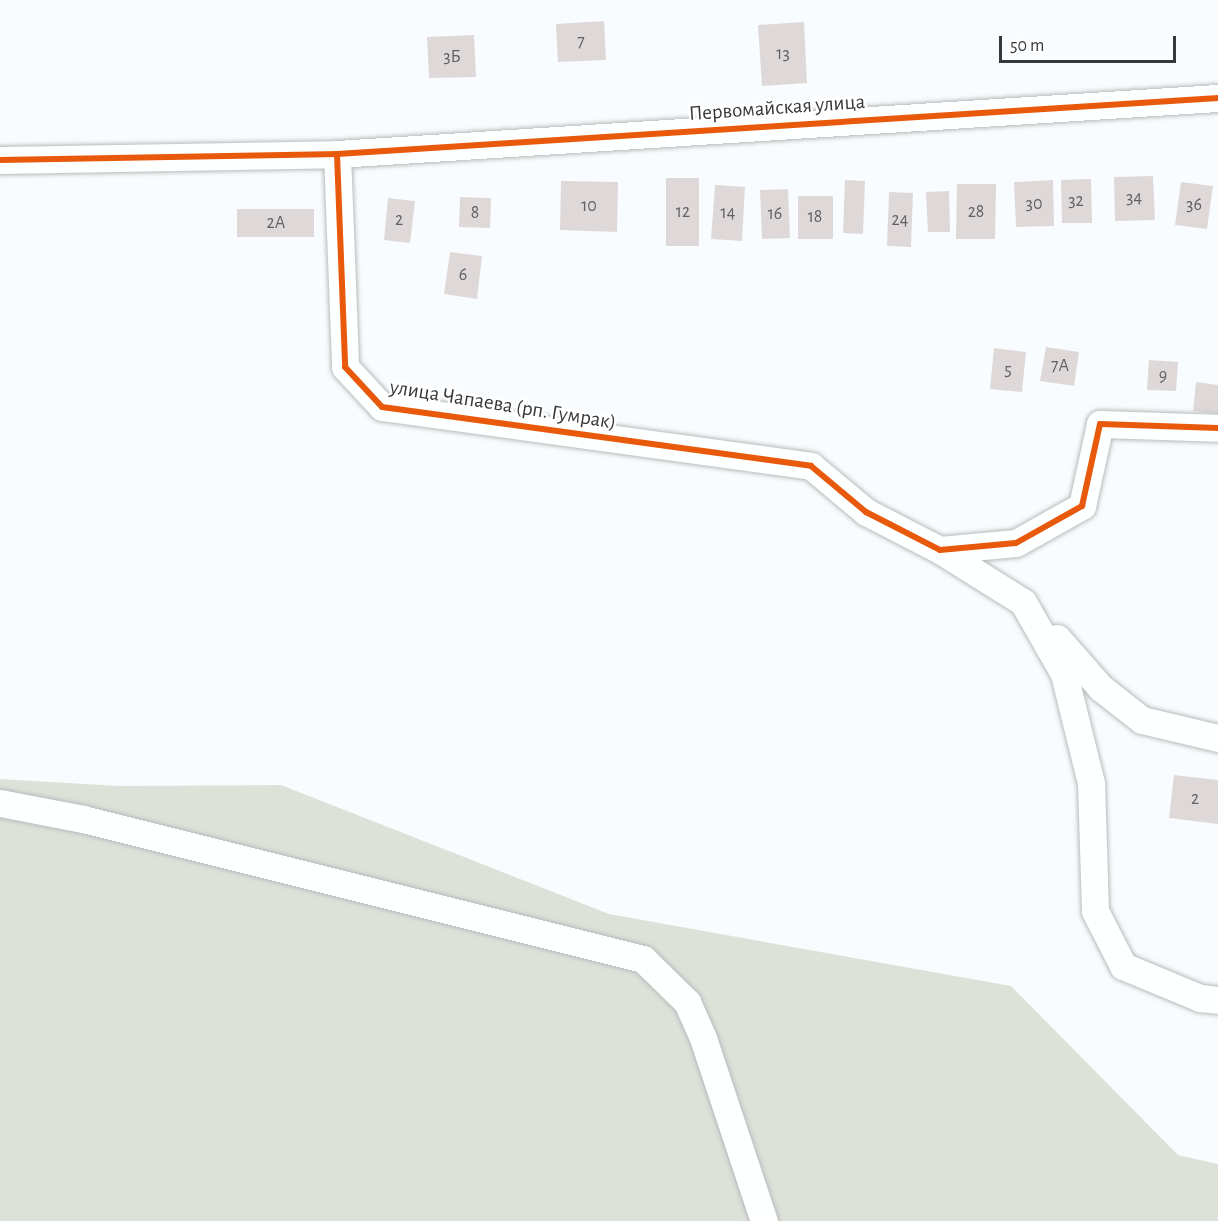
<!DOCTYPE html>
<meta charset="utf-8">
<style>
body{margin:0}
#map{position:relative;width:1218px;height:1221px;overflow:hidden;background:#f9fcfe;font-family:"Alegreya Sans",sans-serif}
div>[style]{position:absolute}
.green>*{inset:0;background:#dde2d9}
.building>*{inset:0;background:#ded9d8}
.roads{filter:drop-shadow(0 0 2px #b9bbbd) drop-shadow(0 0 2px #b9bbbd)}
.minor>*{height:27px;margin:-13.5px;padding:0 13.5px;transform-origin:13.5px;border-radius:13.5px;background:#feffff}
.cycleway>*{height:6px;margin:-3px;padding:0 3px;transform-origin:3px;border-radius:3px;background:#e8590c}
span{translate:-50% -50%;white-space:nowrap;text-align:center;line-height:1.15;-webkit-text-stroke:5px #fff;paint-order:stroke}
.number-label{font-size:18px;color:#606062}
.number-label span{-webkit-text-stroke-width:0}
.street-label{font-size:21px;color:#36383a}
.scale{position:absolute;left:999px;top:36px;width:177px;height:27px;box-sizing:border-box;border:3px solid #36383a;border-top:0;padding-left:8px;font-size:18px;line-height:21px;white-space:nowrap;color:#36383a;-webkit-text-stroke:4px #fff;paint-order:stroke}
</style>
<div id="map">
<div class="green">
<i style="clip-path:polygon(0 779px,119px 786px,281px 785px,609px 914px,1011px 986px,1178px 1155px,1218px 1164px,1218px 1221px,0 1221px)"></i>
</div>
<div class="building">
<i style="clip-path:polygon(604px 21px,606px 60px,558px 62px,556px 24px)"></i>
<i style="clip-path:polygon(804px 22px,807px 83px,762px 86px,758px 25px)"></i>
<i style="clip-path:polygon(474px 35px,476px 77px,429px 78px,427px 37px)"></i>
<i style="clip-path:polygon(1153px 176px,1155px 220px,1115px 221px,1114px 177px)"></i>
<i style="clip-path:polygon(666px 178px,699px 178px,699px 246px,666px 246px)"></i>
<i style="clip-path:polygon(1091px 179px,1092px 223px,1062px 223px,1061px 180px)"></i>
<i style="clip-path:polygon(845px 180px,865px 181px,863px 234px,843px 233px)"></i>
<i style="clip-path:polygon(1053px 180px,1054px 226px,1016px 227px,1014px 182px)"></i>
<i style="clip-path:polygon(561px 181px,618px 182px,617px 232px,560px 230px)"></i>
<i style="clip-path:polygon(1181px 182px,1213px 186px,1207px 229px,1175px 225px)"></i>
<i style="clip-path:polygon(957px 184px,996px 184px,995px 239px,956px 239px)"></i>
<i style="clip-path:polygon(715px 185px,745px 187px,742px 241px,711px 239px)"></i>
<i style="clip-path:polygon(788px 189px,790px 238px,762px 239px,760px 190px)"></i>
<i style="clip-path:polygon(949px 191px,950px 232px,928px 232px,926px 192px)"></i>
<i style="clip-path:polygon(889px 192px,913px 193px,911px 247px,887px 246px)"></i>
<i style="clip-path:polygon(798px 196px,833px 196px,833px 239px,798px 239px)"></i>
<i style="clip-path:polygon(460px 197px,491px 198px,490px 228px,459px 227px)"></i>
<i style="clip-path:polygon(388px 198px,415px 201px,410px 243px,384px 240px)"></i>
<i style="clip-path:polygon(237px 209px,314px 209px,314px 237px,237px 237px)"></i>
<i style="clip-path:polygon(450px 252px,482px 256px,477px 299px,444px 294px)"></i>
<i style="clip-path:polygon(1046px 347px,1079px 352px,1074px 386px,1040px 381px)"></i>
<i style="clip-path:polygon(994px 348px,1026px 352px,1022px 392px,990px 389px)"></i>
<i style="clip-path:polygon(1149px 360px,1178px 362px,1176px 391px,1147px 390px)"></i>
<i style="clip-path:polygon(1196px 382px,1218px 385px,1218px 414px,1193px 411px)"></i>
<i style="clip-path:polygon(1174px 775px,1218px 780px,1218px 824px,1169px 818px)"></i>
</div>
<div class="roads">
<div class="minor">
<i style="left:337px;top:154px;width:213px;rotate:87.8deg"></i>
<i style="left:345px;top:367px;width:54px;rotate:47.2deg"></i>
<i style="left:382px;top:407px;width:433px;rotate:7.8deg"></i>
<i style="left:811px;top:466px;width:72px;rotate:39.9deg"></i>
<i style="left:866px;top:512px;width:83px;rotate:27.2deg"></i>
<i style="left:940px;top:550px;width:76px;rotate:-5.3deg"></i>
<i style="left:1016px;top:543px;width:76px;rotate:-29.3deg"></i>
<i style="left:1082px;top:506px;width:84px;rotate:-77.6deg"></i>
<i style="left:1100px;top:424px;width:118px;rotate:1.9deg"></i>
<i style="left:0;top:160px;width:337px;rotate:-1deg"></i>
<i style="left:337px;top:154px;width:883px;rotate:-3.64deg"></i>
<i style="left:940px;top:550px;width:98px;rotate:32.1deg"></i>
<i style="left:1023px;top:602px;width:83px;rotate:60.3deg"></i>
<i style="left:1064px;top:674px;width:112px;rotate:76.1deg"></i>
<i style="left:1091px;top:783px;width:128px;rotate:88.2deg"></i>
<i style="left:1095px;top:911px;width:62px;rotate:63deg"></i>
<i style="left:1123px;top:966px;width:83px;rotate:22.6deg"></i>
<i style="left:1200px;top:998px;width:18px;rotate:6deg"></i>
<i style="left:1057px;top:638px;width:67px;rotate:48.7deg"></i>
<i style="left:1101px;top:688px;width:52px;rotate:38deg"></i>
<i style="left:1142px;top:720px;width:78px;rotate:13.3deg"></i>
<i style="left:0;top:803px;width:85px;rotate:10.9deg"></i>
<i style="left:83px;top:819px;width:577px;rotate:14.04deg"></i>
<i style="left:643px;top:959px;width:62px;rotate:44.3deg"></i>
<i style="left:687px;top:1002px;width:39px;rotate:66deg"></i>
<i style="left:703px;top:1038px;width:193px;rotate:71.6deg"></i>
</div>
</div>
<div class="cycleway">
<i style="left:337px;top:154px;width:213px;rotate:87.8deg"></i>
<i style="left:345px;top:367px;width:54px;rotate:47.2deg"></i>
<i style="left:382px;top:407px;width:433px;rotate:7.8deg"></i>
<i style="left:811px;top:466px;width:72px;rotate:39.9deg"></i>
<i style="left:866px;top:512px;width:83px;rotate:27.2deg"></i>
<i style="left:940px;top:550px;width:76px;rotate:-5.3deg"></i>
<i style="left:1016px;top:543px;width:76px;rotate:-29.3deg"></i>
<i style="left:1082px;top:506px;width:84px;rotate:-77.6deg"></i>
<i style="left:1100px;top:424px;width:118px;rotate:1.9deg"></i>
<i style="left:0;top:160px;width:337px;rotate:-1deg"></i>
<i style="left:337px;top:154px;width:883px;rotate:-3.64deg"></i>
</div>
<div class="number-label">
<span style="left:581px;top:42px">7</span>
<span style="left:783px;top:54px">13</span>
<span style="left:452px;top:57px">3Б</span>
<span style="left:1134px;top:198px">34</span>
<span style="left:1076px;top:201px">32</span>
<span style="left:1034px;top:204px">30</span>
<span style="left:1194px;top:205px">36</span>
<span style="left:589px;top:206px">10</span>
<span style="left:683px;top:212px">12</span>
<span style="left:976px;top:212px">28</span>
<span style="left:475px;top:213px">8</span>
<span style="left:728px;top:213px">14</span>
<span style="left:775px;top:214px">16</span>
<span style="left:815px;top:217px">18</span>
<span style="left:399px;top:220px">2</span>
<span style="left:900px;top:220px">24</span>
<span style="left:276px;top:223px">2А</span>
<span style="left:463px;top:275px">6</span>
<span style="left:1060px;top:366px">7А</span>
<span style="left:1008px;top:370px">5</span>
<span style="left:1163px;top:376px">9</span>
<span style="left:1195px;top:799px">2</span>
</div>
<div class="street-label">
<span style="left:777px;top:108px;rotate:-4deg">Первомайская улица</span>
<span style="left:503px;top:405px;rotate:9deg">улица Чапаева (рп. Гумрак)</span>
</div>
<div class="scale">50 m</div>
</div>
